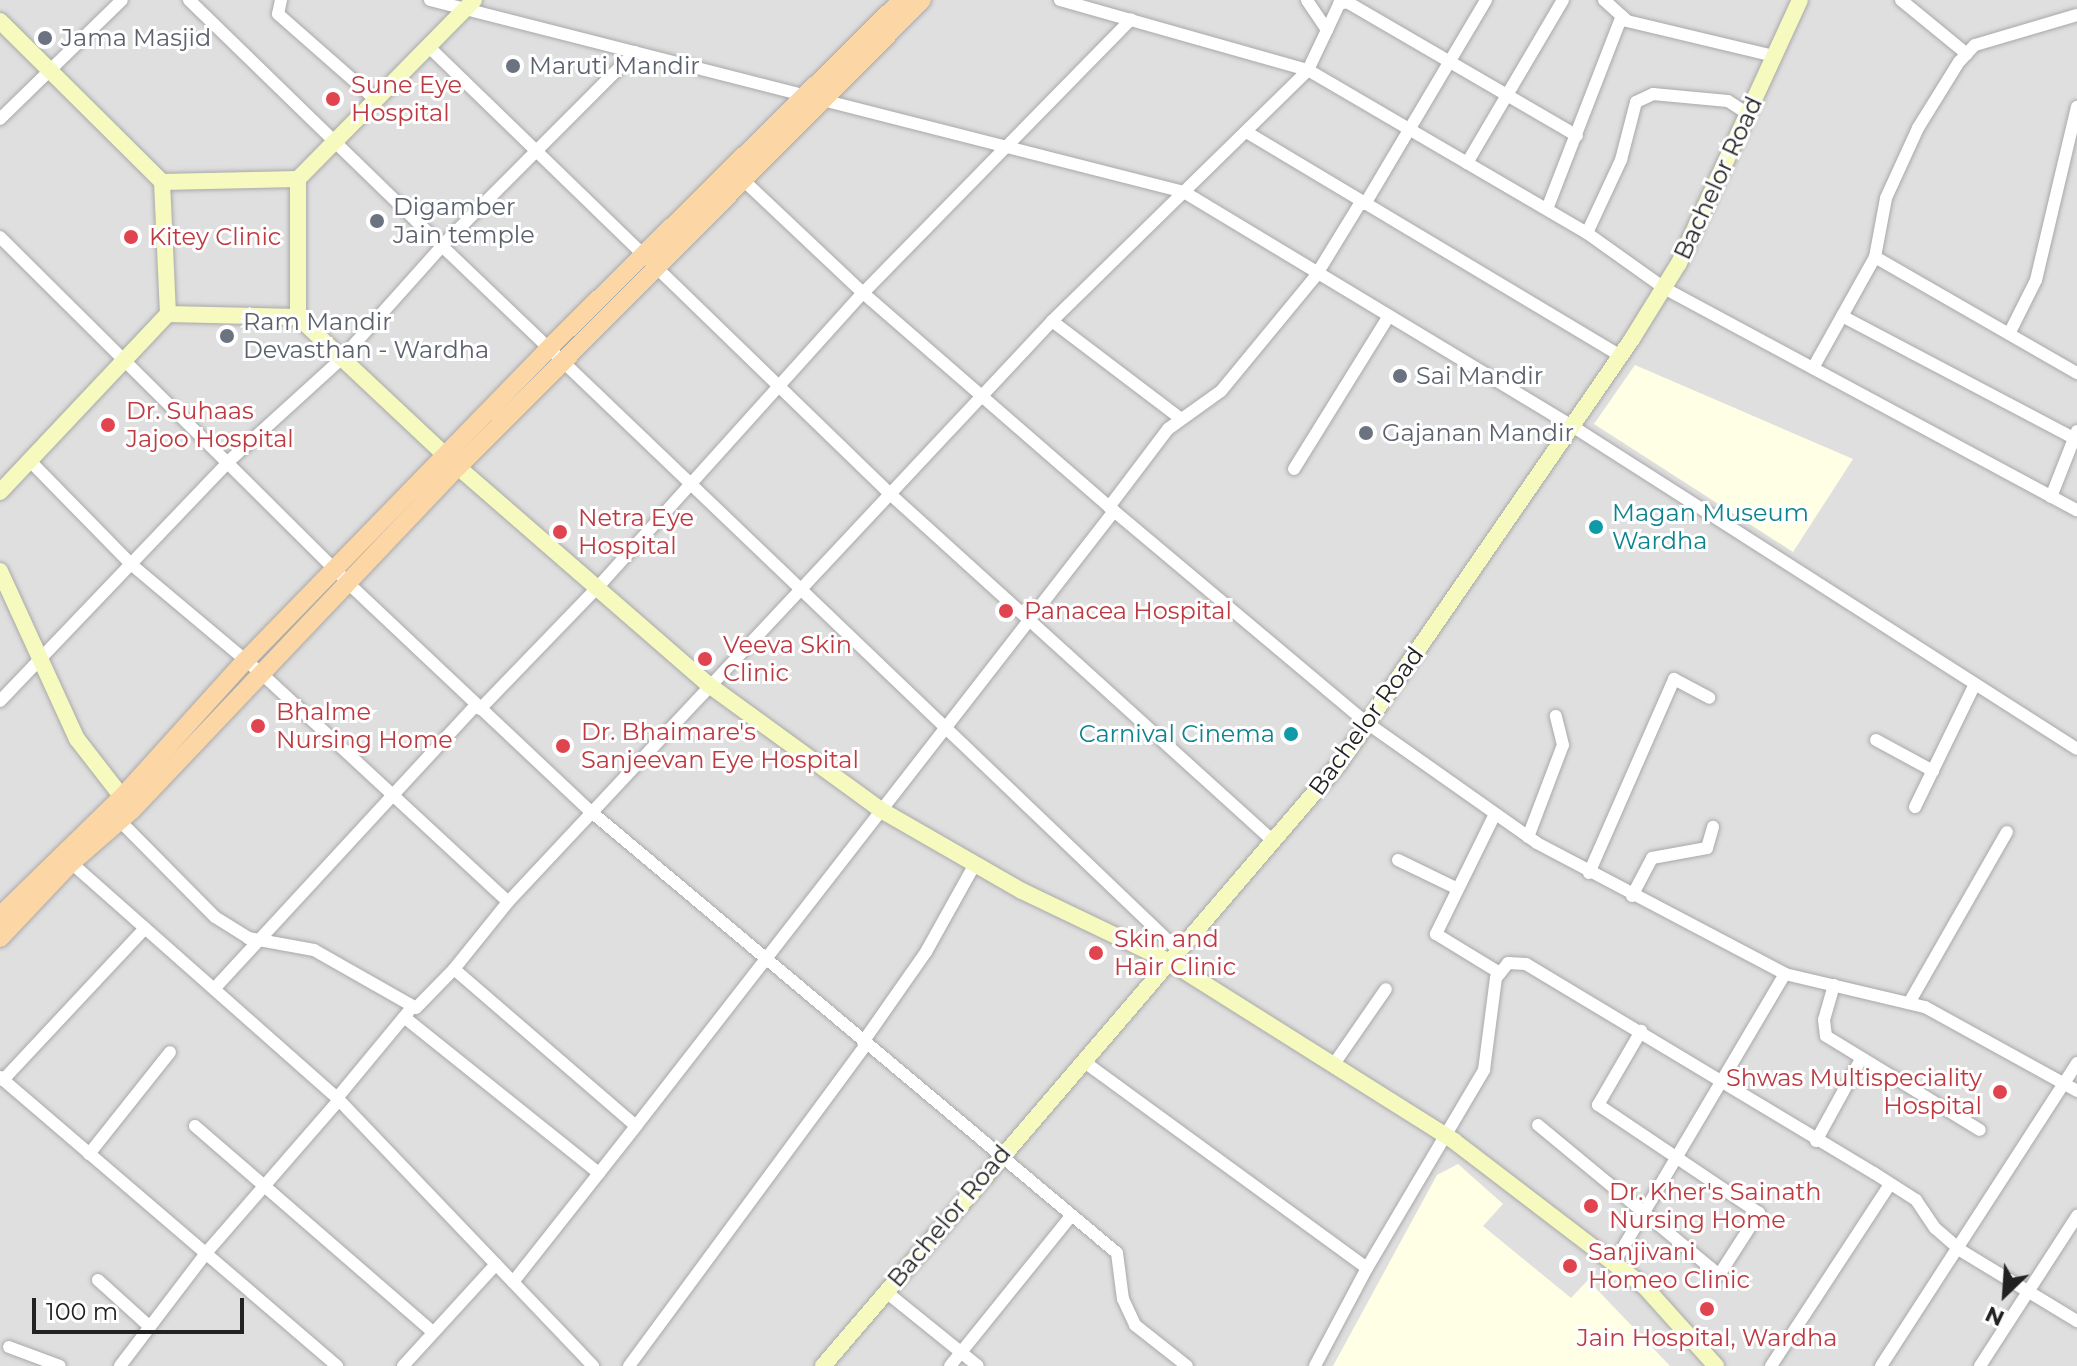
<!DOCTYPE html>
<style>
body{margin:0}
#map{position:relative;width:2077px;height:1366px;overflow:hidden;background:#f2efe9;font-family:Montserrat,sans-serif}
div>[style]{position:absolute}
.residential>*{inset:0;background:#e0dfdf}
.education>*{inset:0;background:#ffffe5}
.roads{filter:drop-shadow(0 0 2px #a9a9a9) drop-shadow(0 0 2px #a9a9a9)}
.street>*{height:12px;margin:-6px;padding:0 6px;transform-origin:6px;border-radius:6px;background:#fff}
.secondary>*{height:16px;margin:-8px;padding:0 8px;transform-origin:8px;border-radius:8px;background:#f7fabf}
.primary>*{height:18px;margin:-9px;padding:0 9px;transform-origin:9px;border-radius:9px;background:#fcd6a4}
.dots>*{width:22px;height:22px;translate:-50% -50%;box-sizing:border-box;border:4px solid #fff;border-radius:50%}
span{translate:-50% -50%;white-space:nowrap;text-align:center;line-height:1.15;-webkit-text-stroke:6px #fff;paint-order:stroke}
.worship-label{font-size:24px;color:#5b616d}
.left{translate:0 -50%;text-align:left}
.health-label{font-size:24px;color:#be3a42}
.right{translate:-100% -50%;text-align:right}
.street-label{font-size:24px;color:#222}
.culture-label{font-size:24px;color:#0d838f}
.north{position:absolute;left:1965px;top:1254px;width:80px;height:80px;-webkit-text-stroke:6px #fff;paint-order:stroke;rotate:205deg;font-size:22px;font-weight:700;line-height:32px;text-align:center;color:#222}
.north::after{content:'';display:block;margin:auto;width:28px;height:36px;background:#222;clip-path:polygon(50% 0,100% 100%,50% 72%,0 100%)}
.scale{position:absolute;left:32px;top:1298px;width:212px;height:36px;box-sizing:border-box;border:4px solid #222;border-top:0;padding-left:10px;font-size:24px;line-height:28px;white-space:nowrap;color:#222;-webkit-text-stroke:6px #fff;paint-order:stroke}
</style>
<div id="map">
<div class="residential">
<i style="clip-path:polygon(0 0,2077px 0,2077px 1366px,0 1366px)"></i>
</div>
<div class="education">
<i style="clip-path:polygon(1635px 365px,1853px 459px,1793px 552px,1594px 424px)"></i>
<i style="clip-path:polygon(1458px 1164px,1503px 1204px,1483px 1226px,1571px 1298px,1588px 1280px,1670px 1366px,1333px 1366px,1437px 1175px)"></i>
</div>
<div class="roads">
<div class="street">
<i style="left:281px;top:0;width:14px;rotate:102deg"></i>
<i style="left:278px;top:14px;width:130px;rotate:41.3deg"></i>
<i style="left:430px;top:0;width:778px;rotate:14.29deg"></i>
<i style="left:1184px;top:192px;width:453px;rotate:31.1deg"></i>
<i style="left:1572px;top:426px;width:599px;rotate:32.6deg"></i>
<i style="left:1060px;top:0;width:258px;rotate:15.8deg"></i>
<i style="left:1308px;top:70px;width:323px;rotate:30.3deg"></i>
<i style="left:1587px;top:233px;width:95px;rotate:35.5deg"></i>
<i style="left:1664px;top:288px;width:469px;rotate:28.3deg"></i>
<i style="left:1604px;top:0;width:31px;rotate:42deg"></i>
<i style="left:1627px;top:21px;width:151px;rotate:13.4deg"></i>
<i style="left:1901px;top:0;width:85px;rotate:39.3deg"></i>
<i style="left:1327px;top:30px;width:29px;rotate:-65deg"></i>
<i style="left:1339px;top:4px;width:8px;rotate:-14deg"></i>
<i style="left:1347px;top:2px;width:266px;rotate:30.2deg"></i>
<i style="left:429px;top:47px;width:641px;rotate:44.11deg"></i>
<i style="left:889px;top:493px;width:518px;rotate:42.18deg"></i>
<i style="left:635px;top:52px;width:274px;rotate:134.9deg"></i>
<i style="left:442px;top:246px;width:1020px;rotate:43.73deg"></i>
<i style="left:0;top:119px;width:170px;rotate:-44.3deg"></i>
<i style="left:1248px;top:133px;width:434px;rotate:30.9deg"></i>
<i style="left:1467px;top:163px;width:189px;rotate:-59.5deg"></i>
<i style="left:1365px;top:204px;width:237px;rotate:-59.3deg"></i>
<i style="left:1547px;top:209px;width:207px;rotate:-68.8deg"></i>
<i style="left:1587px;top:233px;width:81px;rotate:-65deg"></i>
<i style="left:1621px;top:160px;width:60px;rotate:-75.5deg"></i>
<i style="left:1636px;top:102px;width:19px;rotate:-25deg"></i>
<i style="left:1653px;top:94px;width:75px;rotate:5.3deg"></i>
<i style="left:1728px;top:101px;width:24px;rotate:33deg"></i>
<i style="left:0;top:237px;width:491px;rotate:44.8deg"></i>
<i style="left:348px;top:583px;width:331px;rotate:43.3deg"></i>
<i style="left:589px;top:810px;width:689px;rotate:40deg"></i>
<i style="left:1117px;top:1253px;width:46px;rotate:82.6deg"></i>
<i style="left:1123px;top:1299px;width:29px;rotate:65deg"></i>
<i style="left:1135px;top:1325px;width:66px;rotate:38.3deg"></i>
<i style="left:1875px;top:257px;width:233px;rotate:29.9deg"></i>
<i style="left:1842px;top:316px;width:266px;rotate:27.8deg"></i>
<i style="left:1052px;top:321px;width:161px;rotate:37.2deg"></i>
<i style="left:2009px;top:334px;width:60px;rotate:-63.4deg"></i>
<i style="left:2036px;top:280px;width:178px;rotate:-76.7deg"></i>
<i style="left:1813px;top:368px;width:127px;rotate:-60.8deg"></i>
<i style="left:1875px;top:257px;width:60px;rotate:-79.4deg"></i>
<i style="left:1886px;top:198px;width:77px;rotate:-65.4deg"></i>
<i style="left:1918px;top:128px;width:78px;rotate:-58.2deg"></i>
<i style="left:1959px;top:62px;width:23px;rotate:-47deg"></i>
<i style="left:1975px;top:45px;width:106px;rotate:-16.4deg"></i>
<i style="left:30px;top:461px;width:146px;rotate:45.6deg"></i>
<i style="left:132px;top:565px;width:170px;rotate:40deg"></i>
<i style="left:262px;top:674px;width:335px;rotate:42.8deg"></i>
<i style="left:508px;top:902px;width:86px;rotate:128.9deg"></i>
<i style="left:454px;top:969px;width:240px;rotate:40.8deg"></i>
<i style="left:636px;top:1126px;width:779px;rotate:-52.14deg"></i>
<i style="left:1114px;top:511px;width:332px;rotate:-139deg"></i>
<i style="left:863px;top:293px;width:165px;rotate:-136.7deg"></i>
<i style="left:1294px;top:469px;width:180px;rotate:-58.2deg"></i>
<i style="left:2051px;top:497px;width:71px;rotate:-68.5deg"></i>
<i style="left:1109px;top:507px;width:98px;rotate:-52.9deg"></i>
<i style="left:1168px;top:429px;width:65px;rotate:-35.6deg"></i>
<i style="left:1221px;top:391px;width:148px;rotate:-50.5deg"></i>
<i style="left:1315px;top:277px;width:88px;rotate:-58.5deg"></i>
<i style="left:1114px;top:511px;width:330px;rotate:40deg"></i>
<i style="left:1367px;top:723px;width:208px;rotate:35.2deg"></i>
<i style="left:1537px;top:843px;width:280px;rotate:27.8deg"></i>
<i style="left:1785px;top:974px;width:144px;rotate:13.3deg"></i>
<i style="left:1925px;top:1007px;width:174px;rotate:28.9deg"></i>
<i style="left:0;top:701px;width:332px;rotate:-46.3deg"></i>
<i style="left:229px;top:461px;width:151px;rotate:-42.3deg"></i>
<i style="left:341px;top:359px;width:152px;rotate:-48.2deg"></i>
<i style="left:442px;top:246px;width:353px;rotate:-135.8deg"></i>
<i style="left:480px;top:709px;width:168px;rotate:-46deg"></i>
<i style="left:597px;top:588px;width:397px;rotate:-48deg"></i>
<i style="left:863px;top:293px;width:383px;rotate:-45.6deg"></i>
<i style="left:1876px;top:740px;width:65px;rotate:28.5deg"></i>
<i style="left:1915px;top:807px;width:137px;rotate:-64deg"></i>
<i style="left:1495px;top:814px;width:134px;rotate:116.2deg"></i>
<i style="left:1436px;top:934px;width:75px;rotate:31.4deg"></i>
<i style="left:120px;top:821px;width:135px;rotate:45.3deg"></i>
<i style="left:215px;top:917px;width:39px;rotate:32deg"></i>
<i style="left:248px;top:938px;width:67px;rotate:10.3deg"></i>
<i style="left:314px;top:950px;width:117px;rotate:29.6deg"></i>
<i style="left:416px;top:1008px;width:54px;rotate:-45.7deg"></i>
<i style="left:1528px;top:837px;width:98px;rotate:-69.2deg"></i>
<i style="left:1563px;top:745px;width:30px;rotate:-104deg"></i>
<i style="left:68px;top:860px;width:362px;rotate:41.5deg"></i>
<i style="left:339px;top:1100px;width:368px;rotate:46.3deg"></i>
<i style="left:1398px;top:860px;width:64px;rotate:25.8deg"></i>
<i style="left:1589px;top:873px;width:212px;rotate:-66.3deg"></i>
<i style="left:1674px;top:679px;width:40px;rotate:28deg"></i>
<i style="left:1632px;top:896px;width:43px;rotate:-62.2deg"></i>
<i style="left:1652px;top:858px;width:56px;rotate:-10.3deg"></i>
<i style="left:1707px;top:848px;width:22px;rotate:-74deg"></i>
<i style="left:508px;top:902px;width:796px;rotate:-46.88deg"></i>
<i style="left:1052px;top:321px;width:359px;rotate:-44.4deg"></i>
<i style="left:1308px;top:70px;width:44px;rotate:-64.6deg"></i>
<i style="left:1327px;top:30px;width:36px;rotate:-124deg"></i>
<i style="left:1834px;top:985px;width:36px;rotate:106deg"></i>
<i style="left:1824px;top:1020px;width:16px;rotate:83deg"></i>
<i style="left:1826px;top:1036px;width:180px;rotate:31.4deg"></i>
<i style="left:214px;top:989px;width:386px;rotate:-47.3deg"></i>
<i style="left:1909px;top:1003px;width:197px;rotate:-60.2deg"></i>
<i style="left:404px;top:1017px;width:250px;rotate:38.7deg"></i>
<i style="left:863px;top:1042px;width:110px;rotate:-55deg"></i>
<i style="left:926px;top:952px;width:101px;rotate:-60.9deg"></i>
<i style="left:1083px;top:1061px;width:351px;rotate:36.1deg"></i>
<i style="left:1367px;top:1268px;width:111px;rotate:118deg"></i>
<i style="left:1334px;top:1064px;width:91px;rotate:-55.3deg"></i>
<i style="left:0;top:1077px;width:444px;rotate:40.6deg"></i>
<i style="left:3px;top:1080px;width:208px;rotate:-46.9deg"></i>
<i style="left:337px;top:1098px;width:113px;rotate:-50.4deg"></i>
<i style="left:1538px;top:1125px;width:235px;rotate:39.6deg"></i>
<i style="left:1719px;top:1275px;width:74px;rotate:-57.2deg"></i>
<i style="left:1759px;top:1213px;width:194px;rotate:-146.1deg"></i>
<i style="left:1598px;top:1105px;width:86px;rotate:-59.8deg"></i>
<i style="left:195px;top:1126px;width:313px;rotate:40.9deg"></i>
<i style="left:1816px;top:1141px;width:94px;rotate:-61.2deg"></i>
<i style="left:89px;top:1154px;width:130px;rotate:-51.5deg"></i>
<i style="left:1614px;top:1263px;width:336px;rotate:-59.4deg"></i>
<i style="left:1367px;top:1268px;width:230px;rotate:-59.4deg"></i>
<i style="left:1484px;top:1070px;width:93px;rotate:-82.6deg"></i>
<i style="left:1496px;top:978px;width:19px;rotate:-51deg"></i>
<i style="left:1508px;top:963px;width:18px;rotate:3deg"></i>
<i style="left:1526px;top:964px;width:406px;rotate:31deg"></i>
<i style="left:1874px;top:1173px;width:50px;rotate:32.7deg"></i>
<i style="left:1916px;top:1200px;width:34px;rotate:56deg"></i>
<i style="left:1935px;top:1228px;width:33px;rotate:41deg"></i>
<i style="left:1960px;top:1250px;width:137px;rotate:31.3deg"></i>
<i style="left:98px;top:1280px;width:70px;rotate:42.1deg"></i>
<i style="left:513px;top:1282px;width:199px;rotate:-51.7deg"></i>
<i style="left:885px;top:1291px;width:119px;rotate:38.9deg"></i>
<i style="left:9px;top:1347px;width:54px;rotate:20.4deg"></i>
<i style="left:120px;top:1366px;width:142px;rotate:-52.7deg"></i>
<i style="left:206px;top:1253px;width:203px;rotate:-49deg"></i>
<i style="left:403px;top:1366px;width:138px;rotate:-47.6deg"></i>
<i style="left:629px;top:1366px;width:399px;rotate:-53.6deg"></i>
<i style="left:950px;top:1366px;width:193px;rotate:-51.1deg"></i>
<i style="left:1771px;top:1366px;width:217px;rotate:-56.8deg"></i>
<i style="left:1881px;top:1366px;width:361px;rotate:-57.1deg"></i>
<i style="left:1980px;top:1366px;width:179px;rotate:-57.1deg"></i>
</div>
<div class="secondary">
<i style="left:0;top:21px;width:228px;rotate:44.8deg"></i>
<i style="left:162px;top:182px;width:136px;rotate:-1.3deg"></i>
<i style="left:168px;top:314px;width:130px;rotate:1.3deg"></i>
<i style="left:298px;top:317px;width:219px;rotate:43.2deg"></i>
<i style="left:458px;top:467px;width:332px;rotate:41deg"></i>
<i style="left:709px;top:685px;width:213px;rotate:36deg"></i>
<i style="left:881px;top:810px;width:163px;rotate:29.9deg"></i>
<i style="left:1022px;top:891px;width:164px;rotate:25.6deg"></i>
<i style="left:1170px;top:962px;width:336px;rotate:32.2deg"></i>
<i style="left:1454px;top:1141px;width:242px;rotate:37.4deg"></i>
<i style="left:1646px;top:1288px;width:105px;rotate:48.1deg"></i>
<i style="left:298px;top:317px;width:138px;rotate:-90deg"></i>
<i style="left:298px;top:179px;width:251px;rotate:-45.5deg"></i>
<i style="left:0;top:492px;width:245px;rotate:-46.7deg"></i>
<i style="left:168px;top:314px;width:132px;rotate:-92.6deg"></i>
<i style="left:0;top:571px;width:185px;rotate:65.4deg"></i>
<i style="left:77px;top:739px;width:73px;rotate:52.2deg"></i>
<i style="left:823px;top:1366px;width:793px;rotate:-49.4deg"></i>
<i style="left:1339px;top:764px;width:516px;rotate:-55.42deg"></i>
<i style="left:1632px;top:339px;width:89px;rotate:-58.3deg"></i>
<i style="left:1679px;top:263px;width:289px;rotate:-65.3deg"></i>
</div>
<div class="primary">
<i style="left:0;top:916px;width:170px;rotate:-44.3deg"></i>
<i style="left:122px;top:797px;width:183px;rotate:-47.9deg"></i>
<i style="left:245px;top:661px;width:434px;rotate:-45.8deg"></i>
<i style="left:547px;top:350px;width:499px;rotate:-44.6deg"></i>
<i style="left:0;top:938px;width:103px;rotate:-46.6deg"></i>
<i style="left:71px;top:863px;width:81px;rotate:-41deg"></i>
<i style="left:132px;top:810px;width:473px;rotate:-46.5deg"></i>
<i style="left:458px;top:467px;width:658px;rotate:-45.18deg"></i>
</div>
</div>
<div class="dots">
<i style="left:45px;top:38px;background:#6b7280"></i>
<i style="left:513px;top:66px;background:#6b7280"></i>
<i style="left:333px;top:99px;background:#e0444e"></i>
<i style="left:377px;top:221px;background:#6b7280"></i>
<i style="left:131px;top:237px;background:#e0444e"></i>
<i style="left:227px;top:336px;background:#6b7280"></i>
<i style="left:1400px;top:376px;background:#6b7280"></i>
<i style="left:108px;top:425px;background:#e0444e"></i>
<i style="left:1366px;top:433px;background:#6b7280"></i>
<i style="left:1596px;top:527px;background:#0f9aa8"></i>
<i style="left:560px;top:532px;background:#e0444e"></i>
<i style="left:1006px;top:611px;background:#e0444e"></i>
<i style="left:705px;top:659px;background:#e0444e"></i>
<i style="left:258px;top:726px;background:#e0444e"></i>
<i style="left:1291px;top:734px;background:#0f9aa8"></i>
<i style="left:563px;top:746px;background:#e0444e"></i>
<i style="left:1096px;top:953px;background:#e0444e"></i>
<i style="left:2000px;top:1092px;background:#e0444e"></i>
<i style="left:1591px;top:1206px;background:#e0444e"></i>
<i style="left:1570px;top:1266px;background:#e0444e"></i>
<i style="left:1707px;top:1309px;background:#e0444e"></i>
</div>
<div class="worship-label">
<span class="left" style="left:61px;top:38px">Jama Masjid</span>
<span class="left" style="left:529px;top:66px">Maruti Mandir</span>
<span class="left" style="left:393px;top:221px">Digamber<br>Jain temple</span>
<span class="left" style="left:243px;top:336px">Ram Mandir<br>Devasthan - Wardha</span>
<span class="left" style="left:1416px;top:376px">Sai Mandir</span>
<span class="left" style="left:1382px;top:433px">Gajanan Mandir</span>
</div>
<div class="health-label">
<span class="left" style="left:351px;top:99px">Sune Eye<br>Hospital</span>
<span class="left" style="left:149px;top:237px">Kitey Clinic</span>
<span class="left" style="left:126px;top:425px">Dr. Suhaas<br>Jajoo Hospital</span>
<span class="left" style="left:578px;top:532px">Netra Eye<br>Hospital</span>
<span class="left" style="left:1024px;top:611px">Panacea Hospital</span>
<span class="left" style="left:723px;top:659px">Veeva Skin<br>Clinic</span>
<span class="left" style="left:276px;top:726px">Bhalme<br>Nursing Home</span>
<span class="left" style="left:581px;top:746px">Dr. Bhaimare's<br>Sanjeevan Eye Hospital</span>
<span class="left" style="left:1114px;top:953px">Skin and<br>Hair Clinic</span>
<span class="right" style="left:1982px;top:1092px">Shwas Multispeciality<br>Hospital</span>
<span class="left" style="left:1609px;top:1206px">Dr. Kher's Sainath<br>Nursing Home</span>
<span class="left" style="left:1588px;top:1266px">Sanjivani<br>Homeo Clinic</span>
<span style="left:1707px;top:1338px">Jain Hospital, Wardha</span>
</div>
<div class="street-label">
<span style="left:1718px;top:178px;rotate:-65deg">Bachelor Road</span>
<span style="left:1366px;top:721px;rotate:-54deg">Bachelor Road</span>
<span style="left:949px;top:1216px;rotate:-50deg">Bachelor Road</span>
</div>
<div class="culture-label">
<span class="left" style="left:1612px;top:527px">Magan Museum<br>Wardha</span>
<span class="right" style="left:1275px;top:734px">Carnival Cinema</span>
</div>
<div class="north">N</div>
<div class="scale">100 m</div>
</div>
